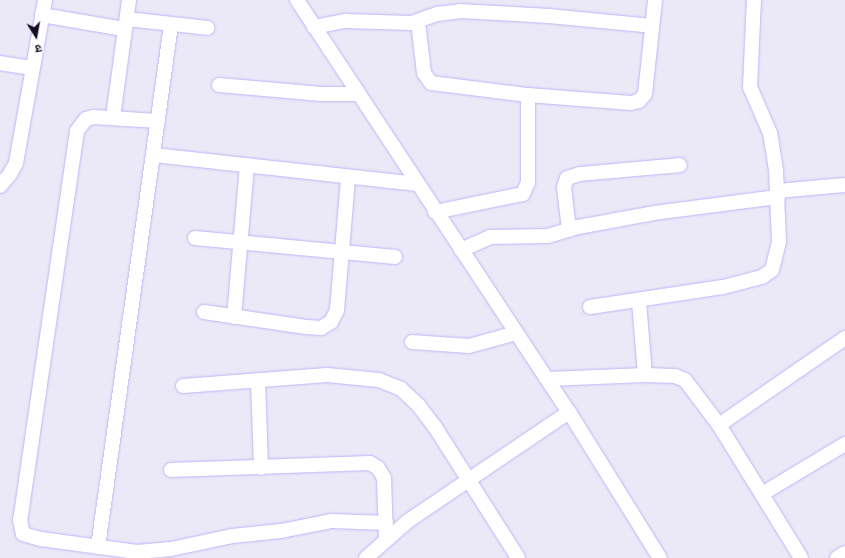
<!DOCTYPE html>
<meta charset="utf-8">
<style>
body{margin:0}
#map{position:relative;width:845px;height:558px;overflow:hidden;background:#ebe8f7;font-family:Bitter,"Noto Sans Devanagari",serif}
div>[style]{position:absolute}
.roads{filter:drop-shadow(0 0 1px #c4b3f9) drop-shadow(0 0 1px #c4b3f9)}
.street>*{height:14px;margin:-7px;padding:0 7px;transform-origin:7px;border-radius:7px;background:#fff}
span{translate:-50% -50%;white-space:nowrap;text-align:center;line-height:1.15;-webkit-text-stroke:3.5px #f8f8f8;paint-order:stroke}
.north{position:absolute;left:16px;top:16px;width:40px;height:40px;-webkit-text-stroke:3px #f8f8f8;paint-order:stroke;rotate:169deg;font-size:11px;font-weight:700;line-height:16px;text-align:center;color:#140d25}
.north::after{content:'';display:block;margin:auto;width:14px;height:18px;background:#140d25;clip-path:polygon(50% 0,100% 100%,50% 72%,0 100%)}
</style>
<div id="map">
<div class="roads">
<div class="street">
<i style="left:297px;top:0;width:494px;rotate:56.6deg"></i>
<i style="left:569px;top:412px;width:172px;rotate:58.1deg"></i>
<i style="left:42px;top:15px;width:83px;rotate:9.7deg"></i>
<i style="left:127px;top:19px;width:81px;rotate:6.3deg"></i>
<i style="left:418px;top:22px;width:51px;rotate:83.3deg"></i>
<i style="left:424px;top:73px;width:12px;rotate:55deg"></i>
<i style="left:431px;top:83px;width:98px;rotate:7.1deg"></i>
<i style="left:528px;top:95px;width:103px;rotate:4.4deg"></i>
<i style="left:631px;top:103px;width:8px;rotate:-14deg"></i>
<i style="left:639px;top:101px;width:9px;rotate:-49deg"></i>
<i style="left:645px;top:94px;width:95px;rotate:-83.9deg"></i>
<i style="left:314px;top:27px;width:33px;rotate:-11deg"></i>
<i style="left:346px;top:21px;width:65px;rotate:1.8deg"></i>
<i style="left:411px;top:23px;width:28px;rotate:-19deg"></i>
<i style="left:437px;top:14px;width:23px;rotate:-7deg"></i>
<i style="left:460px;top:11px;width:89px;rotate:3.2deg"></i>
<i style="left:549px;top:16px;width:103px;rotate:5.5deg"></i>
<i style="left:0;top:63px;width:31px;rotate:9deg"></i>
<i style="left:219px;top:85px;width:103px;rotate:5deg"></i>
<i style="left:322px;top:94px;width:36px"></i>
<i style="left:113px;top:117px;width:118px;rotate:-82.2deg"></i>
<i style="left:158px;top:121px;width:65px;rotate:-176.5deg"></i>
<i style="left:93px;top:117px;width:7px;rotate:164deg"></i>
<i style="left:86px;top:119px;width:15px;rotate:127deg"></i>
<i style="left:77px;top:131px;width:393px;rotate:98.3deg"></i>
<i style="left:20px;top:520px;width:14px;rotate:78deg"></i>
<i style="left:23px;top:534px;width:19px;rotate:16deg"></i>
<i style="left:41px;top:539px;width:97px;rotate:7.7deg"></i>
<i style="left:137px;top:552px;width:34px;rotate:-5deg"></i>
<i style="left:171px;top:549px;width:62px;rotate:-12deg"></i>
<i style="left:232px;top:536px;width:49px;rotate:-5.8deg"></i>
<i style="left:281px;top:531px;width:52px;rotate:-11.1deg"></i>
<i style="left:332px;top:521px;width:54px;rotate:2.1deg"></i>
<i style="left:154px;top:155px;width:265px;rotate:6.3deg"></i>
<i style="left:0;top:186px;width:16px;rotate:-50deg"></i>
<i style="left:10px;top:174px;width:13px;rotate:-61deg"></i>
<i style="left:16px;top:163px;width:166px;rotate:-79.9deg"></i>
<i style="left:777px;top:191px;width:68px;rotate:-5deg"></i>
<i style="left:435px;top:212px;width:90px;rotate:-11.6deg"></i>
<i style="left:523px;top:194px;width:13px;rotate:-67deg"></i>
<i style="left:528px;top:182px;width:87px;rotate:-90deg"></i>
<i style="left:569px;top:230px;width:43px;rotate:-96.6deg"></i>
<i style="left:564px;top:187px;width:9px;rotate:-72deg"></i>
<i style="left:567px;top:178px;width:14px;rotate:-17deg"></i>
<i style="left:580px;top:174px;width:100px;rotate:-5.1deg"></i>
<i style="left:195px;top:238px;width:201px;rotate:5.4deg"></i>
<i style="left:461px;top:250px;width:32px;rotate:-24deg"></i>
<i style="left:490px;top:237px;width:58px;rotate:-1deg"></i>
<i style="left:548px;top:236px;width:31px;rotate:-17deg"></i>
<i style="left:578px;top:227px;width:77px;rotate:-10.4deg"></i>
<i style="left:654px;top:213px;width:125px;rotate:-7.4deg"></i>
<i style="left:639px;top:301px;width:74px;rotate:85.4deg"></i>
<i style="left:590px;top:307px;width:134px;rotate:-8.6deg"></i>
<i style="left:723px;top:287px;width:40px;rotate:-14.4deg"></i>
<i style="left:762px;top:277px;width:12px;rotate:-35deg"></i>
<i style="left:772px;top:270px;width:29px;rotate:-76deg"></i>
<i style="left:779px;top:242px;width:72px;rotate:-92.4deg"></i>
<i style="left:776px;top:170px;width:37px;rotate:-99deg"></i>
<i style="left:770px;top:133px;width:50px;rotate:-113.5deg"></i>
<i style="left:750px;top:87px;width:87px;rotate:-87.4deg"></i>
<i style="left:204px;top:312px;width:103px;rotate:8.4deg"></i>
<i style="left:306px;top:327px;width:15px;rotate:4deg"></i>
<i style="left:321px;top:328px;width:12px;rotate:-31deg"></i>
<i style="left:331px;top:322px;width:13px;rotate:-63deg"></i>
<i style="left:337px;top:310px;width:132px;rotate:-85.2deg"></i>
<i style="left:234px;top:317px;width:152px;rotate:-85.1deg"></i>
<i style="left:412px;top:342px;width:57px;rotate:4deg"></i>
<i style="left:469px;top:346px;width:49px;rotate:-15.5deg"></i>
<i style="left:548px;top:379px;width:97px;rotate:-2.4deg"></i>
<i style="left:645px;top:375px;width:30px;rotate:2deg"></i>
<i style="left:675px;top:376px;width:11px;rotate:22deg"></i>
<i style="left:685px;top:380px;width:56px;rotate:52.9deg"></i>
<i style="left:719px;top:425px;width:156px;rotate:58.3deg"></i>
<i style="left:258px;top:381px;width:87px;rotate:88deg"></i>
<i style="left:183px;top:386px;width:144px;rotate:-4.4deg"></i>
<i style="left:327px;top:375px;width:52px;rotate:5.5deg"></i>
<i style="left:379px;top:380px;width:24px;rotate:22deg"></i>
<i style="left:401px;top:389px;width:25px;rotate:43deg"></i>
<i style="left:419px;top:406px;width:26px;rotate:53deg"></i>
<i style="left:435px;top:427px;width:155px;rotate:57.6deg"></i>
<i style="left:719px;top:425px;width:153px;rotate:-34.6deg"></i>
<i style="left:171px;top:470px;width:199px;rotate:-2deg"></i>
<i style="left:370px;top:463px;width:9px;rotate:32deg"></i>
<i style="left:378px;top:468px;width:12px;rotate:59deg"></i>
<i style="left:384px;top:478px;width:60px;rotate:88.1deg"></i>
<i style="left:762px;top:494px;width:97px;rotate:-31.1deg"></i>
<i style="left:98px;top:547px;width:527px;rotate:-82.04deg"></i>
<i style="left:366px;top:558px;width:56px;rotate:-41.4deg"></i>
<i style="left:408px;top:521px;width:194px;rotate:-34.1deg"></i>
<i style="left:837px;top:558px;width:9px;rotate:-32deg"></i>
</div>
</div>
<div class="north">उ</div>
</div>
